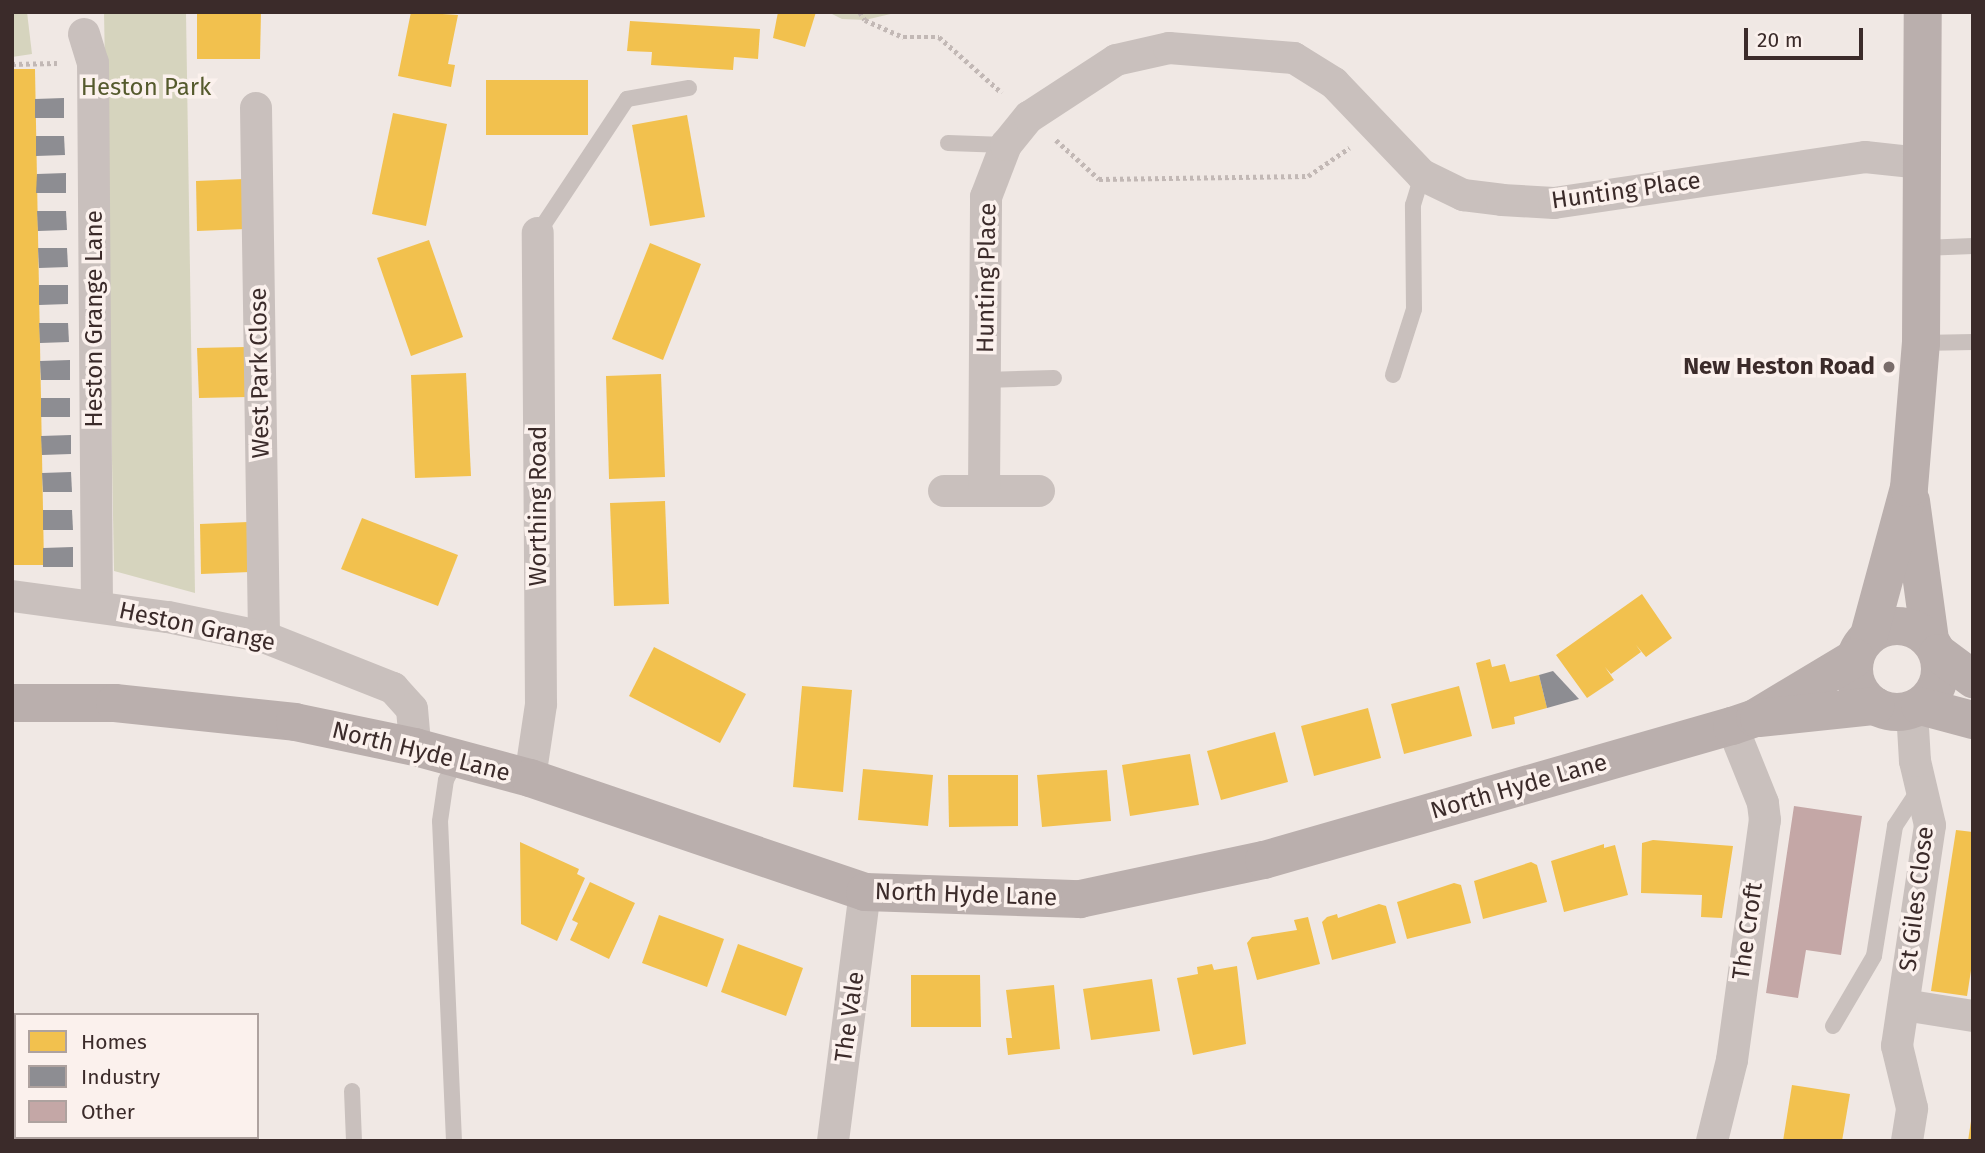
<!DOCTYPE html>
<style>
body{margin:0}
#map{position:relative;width:1985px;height:1153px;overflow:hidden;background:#f0e8e4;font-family:"Fira Sans",sans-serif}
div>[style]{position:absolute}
.green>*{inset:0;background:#d6d4be}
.homes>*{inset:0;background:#f2c14e}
.industry>*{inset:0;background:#8d8d92}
.building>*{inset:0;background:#c4a7a6}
.path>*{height:4.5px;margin-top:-2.25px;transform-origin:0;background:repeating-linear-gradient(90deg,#c2b8b5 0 3.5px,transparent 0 7px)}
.lane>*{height:16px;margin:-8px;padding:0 8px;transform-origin:8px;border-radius:8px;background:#c9c0bd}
.street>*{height:32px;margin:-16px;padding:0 16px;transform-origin:16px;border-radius:16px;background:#c9c0bd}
.secondary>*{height:38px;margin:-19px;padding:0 19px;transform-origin:19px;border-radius:19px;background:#baafad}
.secondary>.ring{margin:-19px;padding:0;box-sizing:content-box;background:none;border:38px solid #baafad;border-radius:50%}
.dots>*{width:19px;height:19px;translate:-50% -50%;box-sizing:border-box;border:4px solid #fbf1ed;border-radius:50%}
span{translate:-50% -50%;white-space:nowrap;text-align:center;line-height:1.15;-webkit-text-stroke:7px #fbf1ed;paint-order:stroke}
.park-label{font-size:24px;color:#555a2d}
.street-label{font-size:24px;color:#3b2b2a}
.poi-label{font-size:24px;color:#3b2b2a;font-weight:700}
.right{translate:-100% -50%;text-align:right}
.frame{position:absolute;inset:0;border:14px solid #3b2b2a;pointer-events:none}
.legend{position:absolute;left:14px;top:1013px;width:245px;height:126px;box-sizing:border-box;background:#fbf1ed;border:2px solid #aea29f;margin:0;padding:9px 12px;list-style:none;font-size:21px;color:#3b2b2a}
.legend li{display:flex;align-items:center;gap:14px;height:35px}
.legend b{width:35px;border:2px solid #aea29f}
.scale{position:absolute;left:1744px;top:28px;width:119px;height:32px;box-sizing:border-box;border:4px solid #3b2b2a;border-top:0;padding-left:9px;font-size:21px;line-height:24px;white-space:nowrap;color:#3b2b2a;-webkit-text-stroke:5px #fbf1ed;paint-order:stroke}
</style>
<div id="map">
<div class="green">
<i style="clip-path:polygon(12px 12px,27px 12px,32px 54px,12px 57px)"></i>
<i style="clip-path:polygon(104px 12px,186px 12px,195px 593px,114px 571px)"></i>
<i style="clip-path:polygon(828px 12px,899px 12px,865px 20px,842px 19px)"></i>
</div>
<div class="homes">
<i style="clip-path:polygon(197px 12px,261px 12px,260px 59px,197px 59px)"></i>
<i style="clip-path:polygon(411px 12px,458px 15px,448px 64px,455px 65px,451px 87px,398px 76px)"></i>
<i style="clip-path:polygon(778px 12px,816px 12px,805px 47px,773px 38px)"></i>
<i style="clip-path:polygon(630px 21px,760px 29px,758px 59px,734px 57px,733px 70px,651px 65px,652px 52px,627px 51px)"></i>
<i style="clip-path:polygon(12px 69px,35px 69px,44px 565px,12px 565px)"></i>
<i style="clip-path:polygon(486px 80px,588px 80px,588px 135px,486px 135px)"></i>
<i style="clip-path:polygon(393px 113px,447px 124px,426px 226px,372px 214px)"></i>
<i style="clip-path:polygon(687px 115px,705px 217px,650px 226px,632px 125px)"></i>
<i style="clip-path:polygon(244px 179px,246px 229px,197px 231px,196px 181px)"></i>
<i style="clip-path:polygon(429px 240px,463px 337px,411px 356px,377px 258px)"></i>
<i style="clip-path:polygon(650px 243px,701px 264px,663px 360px,612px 339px)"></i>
<i style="clip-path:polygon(246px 347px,247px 397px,199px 398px,197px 348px)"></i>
<i style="clip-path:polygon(466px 373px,471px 476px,415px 478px,411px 375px)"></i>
<i style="clip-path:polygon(661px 374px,665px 477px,609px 479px,606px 376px)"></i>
<i style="clip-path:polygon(665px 501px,669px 604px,614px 606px,610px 503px)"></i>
<i style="clip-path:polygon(362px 518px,458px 555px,438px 606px,341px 569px)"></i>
<i style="clip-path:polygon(248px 522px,250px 572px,201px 574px,200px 524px)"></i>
<i style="clip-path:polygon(1642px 594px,1672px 638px,1646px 657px,1636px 645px,1641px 652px,1611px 674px,1605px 667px,1614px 680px,1587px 698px,1556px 655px)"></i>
<i style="clip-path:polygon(654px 647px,746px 694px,720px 743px,629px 696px)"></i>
<i style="clip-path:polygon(1490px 659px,1492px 667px,1505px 664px,1510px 682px,1539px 675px,1547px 708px,1514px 717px,1515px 724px,1492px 729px,1476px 663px)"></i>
<i style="clip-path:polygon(802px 686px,852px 690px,843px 792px,793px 787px)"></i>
<i style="clip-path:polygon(1459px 686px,1472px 736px,1404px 754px,1391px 704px)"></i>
<i style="clip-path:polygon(1368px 708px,1381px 758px,1314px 776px,1301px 726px)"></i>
<i style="clip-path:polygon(1275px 732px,1288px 782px,1221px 800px,1207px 751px)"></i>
<i style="clip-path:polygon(1190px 754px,1199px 805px,1130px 816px,1122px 765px)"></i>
<i style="clip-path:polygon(863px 769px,933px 775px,928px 826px,858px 820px)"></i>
<i style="clip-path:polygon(1107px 770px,1111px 821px,1042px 827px,1037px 775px)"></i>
<i style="clip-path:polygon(948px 775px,1018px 775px,1018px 826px,949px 827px)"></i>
<i style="clip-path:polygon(1956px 830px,1973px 832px,1973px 958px,1967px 996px,1931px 991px)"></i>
<i style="clip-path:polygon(1653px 840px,1733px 846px,1722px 918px,1701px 917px,1702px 895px,1641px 893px,1642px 843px)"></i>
<i style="clip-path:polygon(520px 842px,579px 869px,577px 874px,585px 878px,557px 941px,521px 924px)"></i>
<i style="clip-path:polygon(1604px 844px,1604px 848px,1615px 845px,1628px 895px,1564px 912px,1551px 861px)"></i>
<i style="clip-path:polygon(1531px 862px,1537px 865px,1547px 902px,1483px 919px,1474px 881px)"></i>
<i style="clip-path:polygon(590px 882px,635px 903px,609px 959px,570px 940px,578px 923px,572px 920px)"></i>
<i style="clip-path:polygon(1454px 883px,1461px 885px,1471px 923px,1407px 939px,1397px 902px)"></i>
<i style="clip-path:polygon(1379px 904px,1386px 906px,1396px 943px,1332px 960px,1322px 922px,1327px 917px,1337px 914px,1338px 918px)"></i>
<i style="clip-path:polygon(659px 915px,724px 939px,707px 987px,642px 963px)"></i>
<i style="clip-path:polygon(1308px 917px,1320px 964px,1257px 980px,1247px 943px,1252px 937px,1297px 930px,1294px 920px)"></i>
<i style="clip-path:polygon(738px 944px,803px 968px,786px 1016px,721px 992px)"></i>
<i style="clip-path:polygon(1212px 964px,1214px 970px,1237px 966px,1246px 1044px,1193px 1055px,1177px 978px,1198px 974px,1197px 967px)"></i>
<i style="clip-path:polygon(911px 975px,980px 975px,981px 1027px,911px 1027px)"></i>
<i style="clip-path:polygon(1152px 979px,1160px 1031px,1091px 1040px,1083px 989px)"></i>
<i style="clip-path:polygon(1054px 985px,1060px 1049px,1008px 1055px,1006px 1038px,1012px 1038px,1006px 990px)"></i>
<i style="clip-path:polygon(1792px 1085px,1850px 1094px,1842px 1141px,1783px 1141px)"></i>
<i style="clip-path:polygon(1971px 1121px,1973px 1141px,1968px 1141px)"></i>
</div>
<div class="industry">
<i style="clip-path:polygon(64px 98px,64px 118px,35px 118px,35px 99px)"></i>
<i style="clip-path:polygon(36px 136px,64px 136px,65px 155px,36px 156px)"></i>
<i style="clip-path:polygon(66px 173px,66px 193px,36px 193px,37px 174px)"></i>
<i style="clip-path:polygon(37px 211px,66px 211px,67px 230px,38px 231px)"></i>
<i style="clip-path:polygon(38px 248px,67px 248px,68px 267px,39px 268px)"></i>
<i style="clip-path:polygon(39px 285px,68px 285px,68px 304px,39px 305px)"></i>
<i style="clip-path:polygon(39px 323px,68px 323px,69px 342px,40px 343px)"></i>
<i style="clip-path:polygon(70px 360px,70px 380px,41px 380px,40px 361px)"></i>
<i style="clip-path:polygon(41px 398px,70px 398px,70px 417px,41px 417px)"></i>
<i style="clip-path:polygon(71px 435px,71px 454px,42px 455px,41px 436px)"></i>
<i style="clip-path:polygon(71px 472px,72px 492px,43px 492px,42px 473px)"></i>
<i style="clip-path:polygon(43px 510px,72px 510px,73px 530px,43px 530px)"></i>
<i style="clip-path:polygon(73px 547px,73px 567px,43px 567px,43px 548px)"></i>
<i style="clip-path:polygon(1553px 671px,1579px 699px,1547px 708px,1539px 675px)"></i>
</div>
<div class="building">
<i style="clip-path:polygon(1794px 806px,1862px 816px,1841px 955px,1806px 950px,1798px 998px,1766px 993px)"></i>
</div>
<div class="path">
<i style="left:860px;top:12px;width:9px;rotate:58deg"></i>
<i style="left:865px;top:20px;width:42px;rotate:24.1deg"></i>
<i style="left:903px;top:37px;width:36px"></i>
<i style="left:939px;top:37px;width:84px;rotate:41.6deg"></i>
<i style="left:12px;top:64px;width:45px;rotate:-1.3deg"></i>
<i style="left:1056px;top:140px;width:58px;rotate:42.2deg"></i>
<i style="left:1099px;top:179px;width:209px;rotate:-0.8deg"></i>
<i style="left:1308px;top:176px;width:50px;rotate:-34.3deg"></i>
</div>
<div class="lane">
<i style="left:948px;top:143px;width:58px;rotate:2deg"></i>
<i style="left:538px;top:233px;width:161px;rotate:-56.4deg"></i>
<i style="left:627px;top:99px;width:63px;rotate:-10.1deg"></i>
<i style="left:1923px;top:248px;width:50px;rotate:-2.3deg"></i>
<i style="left:1921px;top:343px;width:52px;rotate:-1.1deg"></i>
<i style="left:1393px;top:375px;width:69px;rotate:-72.3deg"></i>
<i style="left:1414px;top:309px;width:104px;rotate:-90.6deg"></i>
<i style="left:1413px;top:205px;width:31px;rotate:-73deg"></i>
<i style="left:985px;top:380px;width:69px;rotate:-1.7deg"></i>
<i style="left:1833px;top:1026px;width:81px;rotate:-59.6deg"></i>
<i style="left:1874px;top:956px;width:132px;rotate:-80.8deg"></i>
<i style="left:1895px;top:826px;width:45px;rotate:-56.7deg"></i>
<i style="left:352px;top:1091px;width:50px;rotate:87.7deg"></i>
<i style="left:454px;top:1141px;width:320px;rotate:-92.5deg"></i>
<i style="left:440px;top:821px;width:41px;rotate:-81.7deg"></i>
<i style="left:446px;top:780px;width:24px;rotate:-62deg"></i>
</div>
<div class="street">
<i style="left:84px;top:34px;width:30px;rotate:73deg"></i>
<i style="left:93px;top:63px;width:542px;rotate:89.58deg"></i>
<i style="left:256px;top:108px;width:529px;rotate:89.13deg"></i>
<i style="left:944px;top:491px;width:95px"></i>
<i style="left:984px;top:491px;width:294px;rotate:-89.6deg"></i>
<i style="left:986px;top:197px;width:56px;rotate:-69deg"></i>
<i style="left:1006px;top:145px;width:36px;rotate:-51deg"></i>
<i style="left:1029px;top:117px;width:104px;rotate:-33.2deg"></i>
<i style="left:1116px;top:60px;width:54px;rotate:-12.8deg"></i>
<i style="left:1169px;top:48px;width:125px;rotate:4.6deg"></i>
<i style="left:1294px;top:58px;width:47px;rotate:32deg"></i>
<i style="left:1334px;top:83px;width:127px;rotate:46.3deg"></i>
<i style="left:1422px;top:175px;width:46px;rotate:26deg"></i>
<i style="left:1463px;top:195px;width:39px;rotate:7deg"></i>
<i style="left:1502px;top:200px;width:52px;rotate:3.3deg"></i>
<i style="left:1554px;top:203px;width:314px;rotate:-8.4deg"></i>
<i style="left:1865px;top:157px;width:55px;rotate:6.2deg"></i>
<i style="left:12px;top:596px;width:157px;rotate:7.7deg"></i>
<i style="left:168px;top:617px;width:98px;rotate:11.8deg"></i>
<i style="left:264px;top:637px;width:139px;rotate:21.6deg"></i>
<i style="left:393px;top:688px;width:28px;rotate:48deg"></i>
<i style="left:412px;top:709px;width:38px;rotate:85deg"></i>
<i style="left:530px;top:778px;width:75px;rotate:-81.5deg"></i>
<i style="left:541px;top:704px;width:471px;rotate:-90.4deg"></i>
<i style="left:1904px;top:1005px;width:70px;rotate:9.1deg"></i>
<i style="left:833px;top:1141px;width:251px;rotate:-82.7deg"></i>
<i style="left:1712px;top:1141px;width:83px;rotate:-76.1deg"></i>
<i style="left:1732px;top:1060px;width:242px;rotate:-82.2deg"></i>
<i style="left:1765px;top:820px;width:17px;rotate:-97deg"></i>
<i style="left:1763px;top:803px;width:83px;rotate:-111.9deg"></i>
<i style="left:1907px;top:1141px;width:33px;rotate:-81deg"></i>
<i style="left:1912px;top:1108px;width:64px;rotate:-103.6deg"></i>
<i style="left:1897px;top:1046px;width:223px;rotate:-81.5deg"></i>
<i style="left:1930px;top:825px;width:66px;rotate:-103.2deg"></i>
<i style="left:1915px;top:761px;width:51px;rotate:-93.4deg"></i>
</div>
<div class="secondary">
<i style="left:1911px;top:501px;width:140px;rotate:82.2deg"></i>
<i class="ring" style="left:1854px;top:626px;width:48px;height:48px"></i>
<i style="left:1869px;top:635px;width:152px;rotate:-74.8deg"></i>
<i style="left:1909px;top:488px;width:145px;rotate:-85.3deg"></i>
<i style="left:1921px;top:343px;width:331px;rotate:-89.7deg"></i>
<i style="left:1938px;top:653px;width:44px;rotate:36.6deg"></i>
<i style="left:12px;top:703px;width:103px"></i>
<i style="left:115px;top:703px;width:181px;rotate:6deg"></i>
<i style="left:295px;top:722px;width:123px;rotate:11.8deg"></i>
<i style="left:415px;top:747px;width:119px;rotate:15.1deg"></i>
<i style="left:530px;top:778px;width:354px;rotate:18.8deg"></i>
<i style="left:865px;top:892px;width:215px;rotate:1.9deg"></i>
<i style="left:1080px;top:899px;width:188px;rotate:-12deg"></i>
<i style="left:1264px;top:860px;width:487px;rotate:-16deg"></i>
<i style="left:1732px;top:726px;width:24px;rotate:-19deg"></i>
<i style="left:1755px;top:718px;width:117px;rotate:-31deg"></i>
<i style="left:1920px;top:706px;width:55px;rotate:14.8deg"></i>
<i style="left:1759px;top:718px;width:117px;rotate:-5.9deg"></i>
</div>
<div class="dots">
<i style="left:1889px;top:367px;background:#7a6d6b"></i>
</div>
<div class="park-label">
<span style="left:146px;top:88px">Heston Park</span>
</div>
<div class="street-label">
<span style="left:1626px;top:191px;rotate:-8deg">Hunting Place</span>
<span style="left:987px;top:278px;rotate:-89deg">Hunting Place</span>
<span style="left:95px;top:319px;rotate:-90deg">Heston Grange Lane</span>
<span style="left:260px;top:373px;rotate:-91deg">West Park Close</span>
<span style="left:539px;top:506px;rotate:-90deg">Worthing Road</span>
<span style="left:197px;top:627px;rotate:12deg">Heston Grange</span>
<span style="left:421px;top:752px;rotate:14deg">North Hyde Lane</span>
<span style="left:1519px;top:787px;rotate:-16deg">North Hyde Lane</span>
<span style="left:966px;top:895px;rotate:2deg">North Hyde Lane</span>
<span style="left:1917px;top:899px;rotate:-83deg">St Giles Close</span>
<span style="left:1748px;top:931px;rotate:-82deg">The Croft</span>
<span style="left:850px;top:1017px;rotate:-82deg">The Vale</span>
</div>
<div class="poi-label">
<span class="right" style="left:1875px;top:367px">New Heston Road</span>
</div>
<div class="frame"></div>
<ul class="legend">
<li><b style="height:19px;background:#f2c14e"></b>Homes</li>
<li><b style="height:19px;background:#8d8d92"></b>Industry</li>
<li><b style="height:19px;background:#c4a7a6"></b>Other</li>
</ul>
<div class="scale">20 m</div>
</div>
